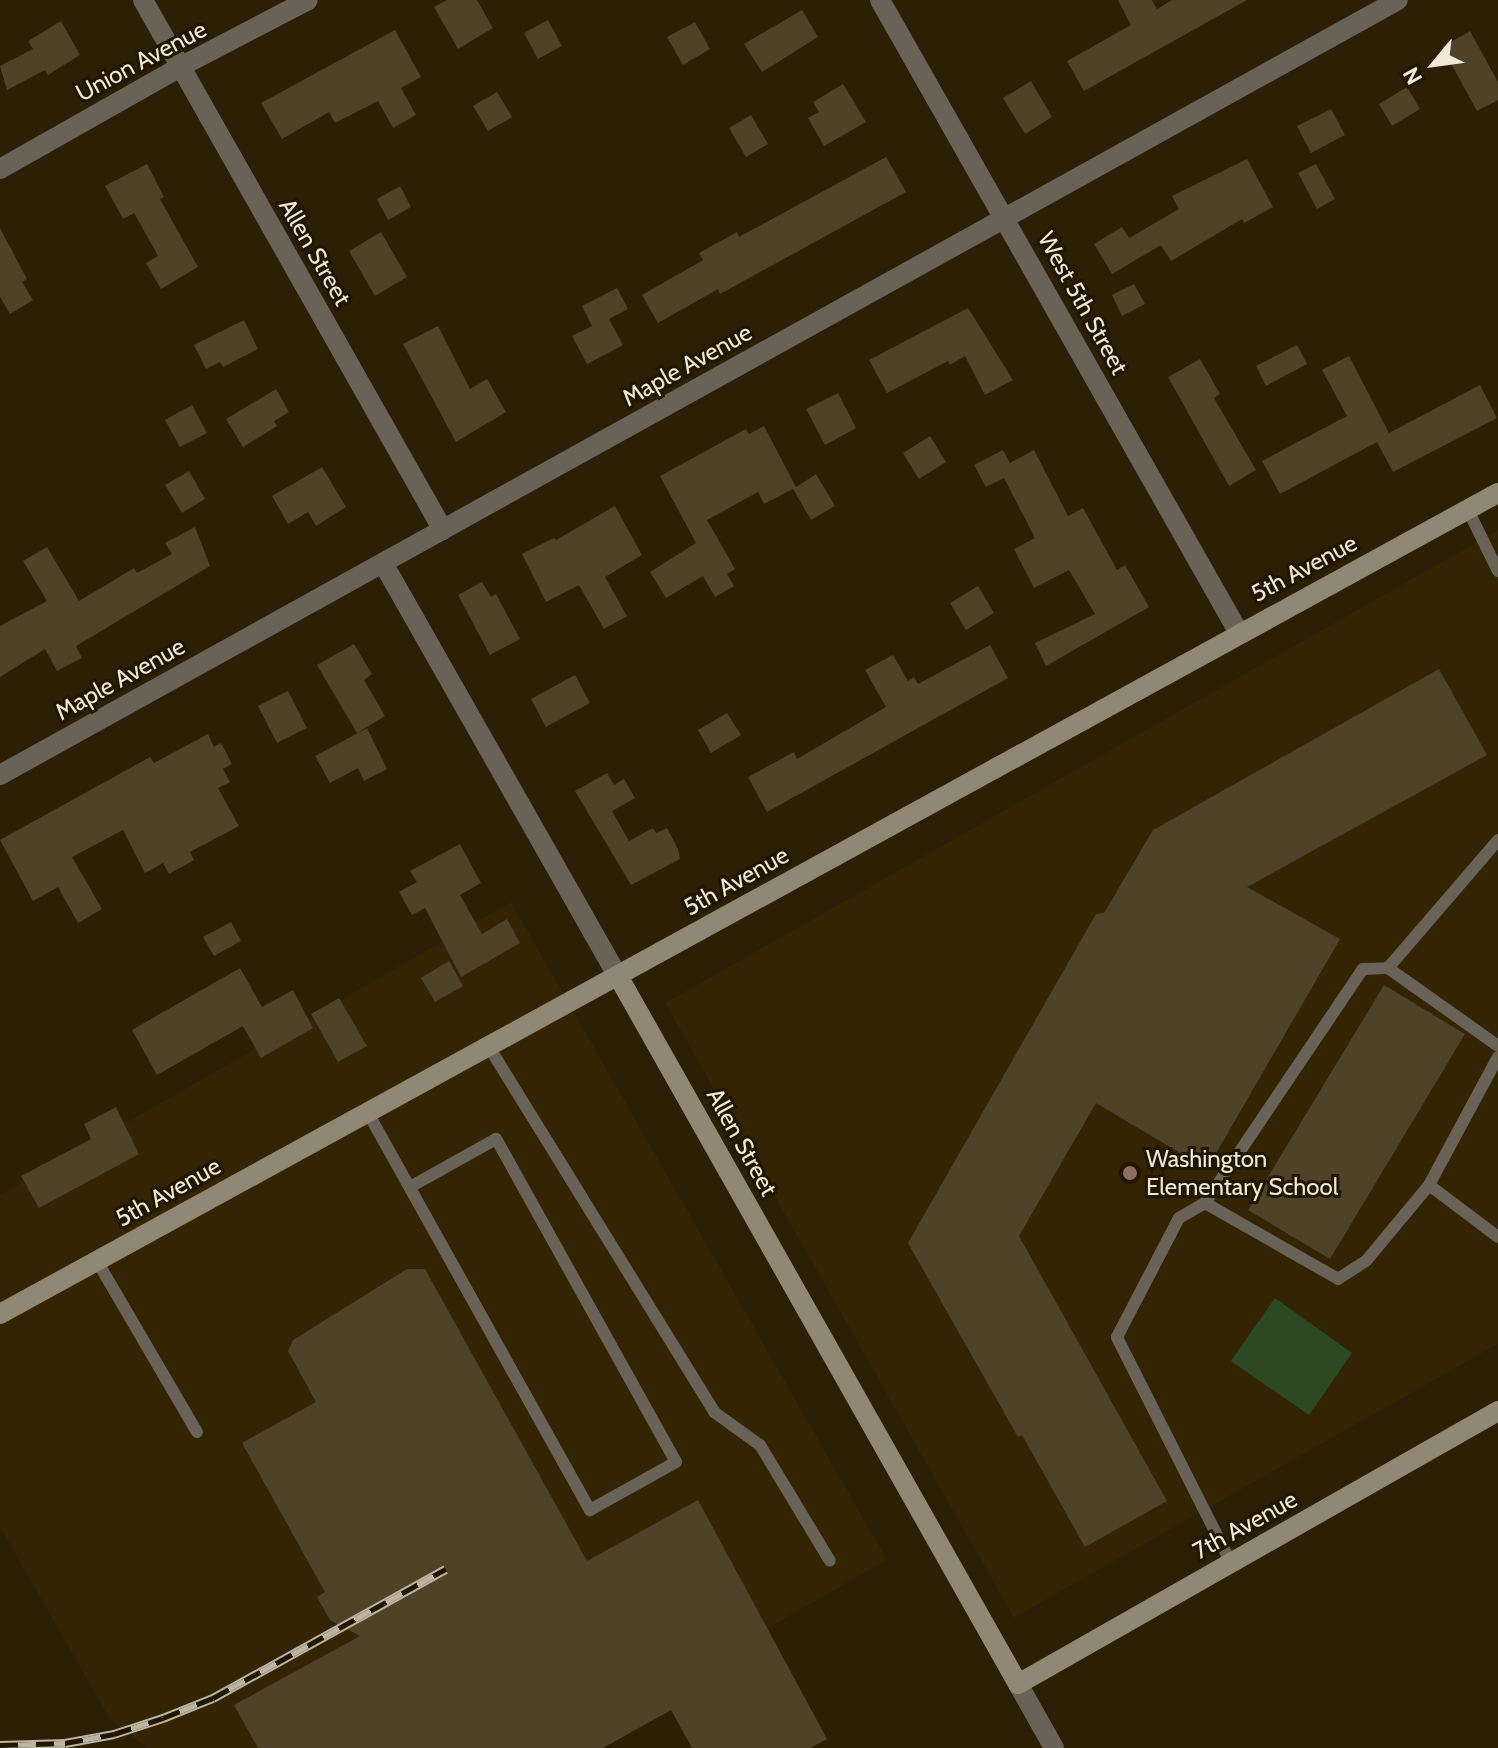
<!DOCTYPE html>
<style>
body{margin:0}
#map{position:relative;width:1498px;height:1748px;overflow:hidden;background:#2b1f06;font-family:Cabin,sans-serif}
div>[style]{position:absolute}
.built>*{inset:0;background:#332403}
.green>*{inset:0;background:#2d4924}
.building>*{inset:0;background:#4e4229}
.lane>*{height:12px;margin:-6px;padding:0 6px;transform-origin:6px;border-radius:6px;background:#686257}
.street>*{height:20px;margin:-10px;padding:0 10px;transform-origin:10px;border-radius:10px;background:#686257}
.secondary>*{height:20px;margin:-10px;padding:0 10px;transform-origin:10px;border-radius:10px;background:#918775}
.rail>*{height:9px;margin-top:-4.5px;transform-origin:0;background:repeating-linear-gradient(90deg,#211600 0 18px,#bcb3a1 0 36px);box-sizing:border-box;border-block:2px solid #bcb3a1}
.dots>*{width:22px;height:22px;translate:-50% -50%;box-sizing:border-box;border:4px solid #211600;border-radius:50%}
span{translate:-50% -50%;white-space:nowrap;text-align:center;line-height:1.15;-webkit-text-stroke:6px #211600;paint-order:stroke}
.street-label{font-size:24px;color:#f0e8d9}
.poi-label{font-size:24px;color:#f0e8d9}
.left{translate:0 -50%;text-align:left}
.north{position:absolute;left:1394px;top:24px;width:80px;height:80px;-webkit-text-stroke:6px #211600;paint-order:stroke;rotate:241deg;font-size:22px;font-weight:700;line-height:32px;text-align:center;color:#f0e8d9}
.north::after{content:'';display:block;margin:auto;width:28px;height:36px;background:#f0e8d9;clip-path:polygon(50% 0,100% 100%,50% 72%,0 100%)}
</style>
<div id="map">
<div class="built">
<i style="clip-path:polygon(1498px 530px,1498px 1344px,1014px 1618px,665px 1003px)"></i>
<i style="clip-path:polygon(511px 902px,887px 1560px,558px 1748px,148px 1748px,111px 1721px,0 1527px,0 1195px)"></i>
</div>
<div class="green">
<i style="clip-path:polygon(1275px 1298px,1352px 1353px,1309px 1415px,1231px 1361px)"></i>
</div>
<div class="building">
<i style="clip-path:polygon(447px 0,477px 0,493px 28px,458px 49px,434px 7px)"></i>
<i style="clip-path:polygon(1118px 0,1152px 0,1157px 9px,1172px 0,1247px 0,1084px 91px,1067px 61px,1131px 25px)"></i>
<i style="clip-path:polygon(802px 10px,818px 37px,762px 72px,744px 44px)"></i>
<i style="clip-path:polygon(548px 20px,562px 46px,538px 59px,524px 33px)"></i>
<i style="clip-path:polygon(61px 21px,80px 55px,48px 75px,45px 70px,7px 90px,0 66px,33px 49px,28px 41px)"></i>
<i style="clip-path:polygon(695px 22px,710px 49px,683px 65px,667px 37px)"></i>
<i style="clip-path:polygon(395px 30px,421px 77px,401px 88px,416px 115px,393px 128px,378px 101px,335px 123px,329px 112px,282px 139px,261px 103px)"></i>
<i style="clip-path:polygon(1470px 31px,1498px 82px,1498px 100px,1477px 111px,1442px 47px)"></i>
<i style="clip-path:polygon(1031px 81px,1052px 117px,1025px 134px,1003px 98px)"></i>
<i style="clip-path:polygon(843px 84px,866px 122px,824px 146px,808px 118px,819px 112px,813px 102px)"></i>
<i style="clip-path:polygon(1407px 87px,1420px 109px,1392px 126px,1379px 104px)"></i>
<i style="clip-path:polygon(497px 92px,512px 117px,488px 131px,473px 106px)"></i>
<i style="clip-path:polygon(1331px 109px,1345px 135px,1311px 153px,1297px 126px)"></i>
<i style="clip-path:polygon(751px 115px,768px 144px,746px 157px,729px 128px)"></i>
<i style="clip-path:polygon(886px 157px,906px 192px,720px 294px,718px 289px,658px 323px,642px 295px,703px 260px,699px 253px,737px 232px,739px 237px)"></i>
<i style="clip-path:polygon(1247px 159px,1273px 207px,1244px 223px,1242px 219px,1171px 261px,1161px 245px,1112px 274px,1094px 244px,1122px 227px,1129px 238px,1179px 209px,1172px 196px)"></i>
<i style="clip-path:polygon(147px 164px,164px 197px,160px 199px,198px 267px,161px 289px,146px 263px,158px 256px,134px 213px,123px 219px,105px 186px)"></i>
<i style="clip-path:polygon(1316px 164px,1335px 199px,1317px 209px,1298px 173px)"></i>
<i style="clip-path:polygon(400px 186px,411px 207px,388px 220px,377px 199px)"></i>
<i style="clip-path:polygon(0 228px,27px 279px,22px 282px,33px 300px,10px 314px,0 297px)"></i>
<i style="clip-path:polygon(381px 232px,407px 277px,375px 296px,349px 251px)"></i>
<i style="clip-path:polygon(1134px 284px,1145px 304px,1122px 316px,1112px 295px)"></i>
<i style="clip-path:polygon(617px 288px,628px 309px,609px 319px,623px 345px,587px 364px,572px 336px,592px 326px,582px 306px)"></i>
<i style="clip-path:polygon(968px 308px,1013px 380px,985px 395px,965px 356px,950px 365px,948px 361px,887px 393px,869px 360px)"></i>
<i style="clip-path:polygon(244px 320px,258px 349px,223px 367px,220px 362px,206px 369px,194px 345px)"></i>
<i style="clip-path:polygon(438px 326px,470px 389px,487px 379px,506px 412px,456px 442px,403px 344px)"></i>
<i style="clip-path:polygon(1297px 345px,1307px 364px,1266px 386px,1256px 366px)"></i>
<i style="clip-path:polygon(1349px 356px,1389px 433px,1480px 385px,1497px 418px,1393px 472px,1377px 442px,1280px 494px,1262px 461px,1347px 416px,1322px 370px)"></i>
<i style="clip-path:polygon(1200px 359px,1220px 394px,1214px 398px,1256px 470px,1229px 486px,1168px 377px)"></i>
<i style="clip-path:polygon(276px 389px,289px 412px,274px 421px,277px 426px,243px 447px,226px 419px)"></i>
<i style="clip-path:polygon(838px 393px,856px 428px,825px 445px,806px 409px)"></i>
<i style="clip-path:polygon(192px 405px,207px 433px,180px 447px,165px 420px)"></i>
<i style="clip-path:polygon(764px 426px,796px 487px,816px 474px,835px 506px,811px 520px,793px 489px,764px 504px,758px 492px,707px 520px,735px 569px,727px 574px,734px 586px,715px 597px,703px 576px,666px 598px,650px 572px,696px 543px,660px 476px,746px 429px,749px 434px)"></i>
<i style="clip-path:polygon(930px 436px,946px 462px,919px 479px,903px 453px)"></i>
<i style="clip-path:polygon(1003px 450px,1010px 463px,1034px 450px,1068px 516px,1083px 508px,1117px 570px,1125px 565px,1149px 607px,1046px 666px,1035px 643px,1095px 614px,1069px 570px,1034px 588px,1014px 549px,1035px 538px,1004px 478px,986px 487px,974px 465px)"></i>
<i style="clip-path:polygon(322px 467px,346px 507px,316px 526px,308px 512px,288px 524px,272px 496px)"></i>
<i style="clip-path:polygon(189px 471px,205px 499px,182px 513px,165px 485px)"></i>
<i style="clip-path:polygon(615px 506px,642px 555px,605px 577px,627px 616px,604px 629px,579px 585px,546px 602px,522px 554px,554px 538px,556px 540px)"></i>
<i style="clip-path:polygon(195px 527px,210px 566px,76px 646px,82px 658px,57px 671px,45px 649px,0 677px,0 626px,47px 601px,23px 561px,47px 547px,79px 601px,134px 568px,137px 573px,172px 554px,165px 543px)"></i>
<i style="clip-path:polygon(482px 582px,491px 597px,496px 594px,520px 639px,490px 655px,458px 595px)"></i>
<i style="clip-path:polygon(978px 586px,994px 613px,966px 630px,950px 603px)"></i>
<i style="clip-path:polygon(354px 644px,372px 674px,364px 680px,385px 716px,357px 733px,317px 665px)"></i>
<i style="clip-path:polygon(990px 645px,1008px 678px,767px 812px,748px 777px,794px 752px,797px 759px,886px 707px,865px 670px,893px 655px,908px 681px,914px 677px,918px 684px)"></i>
<i style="clip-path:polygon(1439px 669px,1487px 755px,1247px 887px,1340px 939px,1207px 1169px,1096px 1103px,1019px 1236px,1167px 1501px,1085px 1547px,1022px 1435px,1018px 1437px,908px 1243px,1096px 914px,1104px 913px,1153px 830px)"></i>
<i style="clip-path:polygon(575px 675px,590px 703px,546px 727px,531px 699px)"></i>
<i style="clip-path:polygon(288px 691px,307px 728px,277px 743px,258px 706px)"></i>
<i style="clip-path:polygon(727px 713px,741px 735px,711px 753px,698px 730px)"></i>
<i style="clip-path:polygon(367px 728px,387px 769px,364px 781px,358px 768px,330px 783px,315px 756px)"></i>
<i style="clip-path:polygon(208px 734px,214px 747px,221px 743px,232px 764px,223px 769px,230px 782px,218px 788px,239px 826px,190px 852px,194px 860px,169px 874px,163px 863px,145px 873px,123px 830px,72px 857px,102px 909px,78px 923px,58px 887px,33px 901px,0 840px,150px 757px,154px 763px)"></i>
<i style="clip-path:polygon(607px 773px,614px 785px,624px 779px,635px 798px,612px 811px,629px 841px,653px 828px,656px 833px,667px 828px,678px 849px,680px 859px,631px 885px,575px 791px)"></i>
<i style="clip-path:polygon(460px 844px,481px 883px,460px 895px,482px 934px,507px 919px,520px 943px,461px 977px,425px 908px,412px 915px,399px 892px,417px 882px,410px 871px)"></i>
<i style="clip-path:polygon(231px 922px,241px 941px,214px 956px,203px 937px)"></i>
<i style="clip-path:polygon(449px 961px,463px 986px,435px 1002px,421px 978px)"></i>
<i style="clip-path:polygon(240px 968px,262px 1007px,293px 990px,313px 1028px,261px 1058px,243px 1026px,157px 1075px,132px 1030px)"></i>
<i style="clip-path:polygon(1384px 985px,1465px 1034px,1330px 1259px,1248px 1210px)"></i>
<i style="clip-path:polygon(339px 998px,367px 1046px,338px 1062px,311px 1014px)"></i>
<i style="clip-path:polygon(116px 1107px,139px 1154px,39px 1208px,21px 1176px,91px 1139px,84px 1124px)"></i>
<i style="clip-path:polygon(407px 1269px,425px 1269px,587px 1561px,698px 1500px,827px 1739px,810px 1748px,692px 1748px,671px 1710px,603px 1748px,258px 1748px,234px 1705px,360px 1636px,330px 1620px,317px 1597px,325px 1592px,242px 1443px,316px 1402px,288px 1351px,293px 1340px)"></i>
</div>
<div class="lane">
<i style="left:1468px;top:510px;width:68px;rotate:63.8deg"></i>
<i style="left:1388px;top:968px;width:169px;rotate:-49.3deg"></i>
<i style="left:489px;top:1047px;width:429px;rotate:58.3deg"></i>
<i style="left:714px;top:1412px;width:57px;rotate:35.7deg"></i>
<i style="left:760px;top:1445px;width:135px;rotate:58.9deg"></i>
<i style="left:368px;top:1113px;width:455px;rotate:60.8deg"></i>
<i style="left:590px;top:1510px;width:98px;rotate:-29.2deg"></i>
<i style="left:676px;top:1462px;width:370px;rotate:-119.1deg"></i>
<i style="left:496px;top:1139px;width:98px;rotate:150.8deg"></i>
<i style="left:1429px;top:1185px;width:145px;rotate:-61.7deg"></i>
<i style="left:1205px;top:1203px;width:153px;rotate:29.7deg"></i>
<i style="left:1338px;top:1279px;width:33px;rotate:-33deg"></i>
<i style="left:1366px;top:1261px;width:99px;rotate:-50.3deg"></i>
<i style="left:1429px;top:1185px;width:86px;rotate:37deg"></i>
<i style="left:97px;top:1261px;width:198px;rotate:59.7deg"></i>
<i style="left:1231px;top:1563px;width:253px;rotate:-116.8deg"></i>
<i style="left:1117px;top:1337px;width:134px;rotate:-62.5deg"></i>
<i style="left:1179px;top:1218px;width:30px;rotate:-30deg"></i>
<i style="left:1205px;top:1203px;width:282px;rotate:-56deg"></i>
<i style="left:1363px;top:969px;width:25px;rotate:-2deg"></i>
<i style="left:1388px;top:968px;width:135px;rotate:35.3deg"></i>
</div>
<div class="street">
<i style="left:143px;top:0;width:609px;rotate:60.49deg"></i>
<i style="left:880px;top:0;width:728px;rotate:60.44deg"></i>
<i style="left:0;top:169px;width:207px;rotate:-29.5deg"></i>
<i style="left:180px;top:67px;width:144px;rotate:-27.6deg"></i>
<i style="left:383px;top:563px;width:475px;rotate:60.4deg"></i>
<i style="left:0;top:775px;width:1598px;rotate:-29deg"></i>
<i style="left:1018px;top:1684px;width:73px;rotate:60.6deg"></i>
</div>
<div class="secondary">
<i style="left:618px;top:976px;width:813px;rotate:60.53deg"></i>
<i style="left:1018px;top:1684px;width:552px;rotate:-29.63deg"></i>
<i style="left:0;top:1314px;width:1708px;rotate:-28.73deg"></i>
</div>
<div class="rail">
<i style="left:0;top:1745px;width:65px;rotate:-1.8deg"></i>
<i style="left:65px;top:1743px;width:50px;rotate:-10.4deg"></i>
<i style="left:114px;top:1734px;width:52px;rotate:-18.1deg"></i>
<i style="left:163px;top:1718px;width:54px;rotate:-21.8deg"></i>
<i style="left:213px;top:1698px;width:266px;rotate:-29deg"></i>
</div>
<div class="dots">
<i style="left:1130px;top:1173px;background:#8d6e63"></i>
</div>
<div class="street-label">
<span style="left:141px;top:61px;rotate:-28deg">Union Avenue</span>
<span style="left:315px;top:252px;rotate:60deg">Allen Street</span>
<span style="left:1083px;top:303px;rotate:61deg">West 5th Street</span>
<span style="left:687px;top:365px;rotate:-29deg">Maple Avenue</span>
<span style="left:1304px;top:568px;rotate:-28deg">5th Avenue</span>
<span style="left:120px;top:679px;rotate:-29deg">Maple Avenue</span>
<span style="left:736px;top:881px;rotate:-29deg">5th Avenue</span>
<span style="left:742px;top:1142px;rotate:61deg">Allen Street</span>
<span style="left:168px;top:1192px;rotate:-29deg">5th Avenue</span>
<span style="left:1245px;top:1525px;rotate:-29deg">7th Avenue</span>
</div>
<div class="poi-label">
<span class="left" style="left:1146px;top:1173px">Washington<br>Elementary School</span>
</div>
<div class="north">N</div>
</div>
